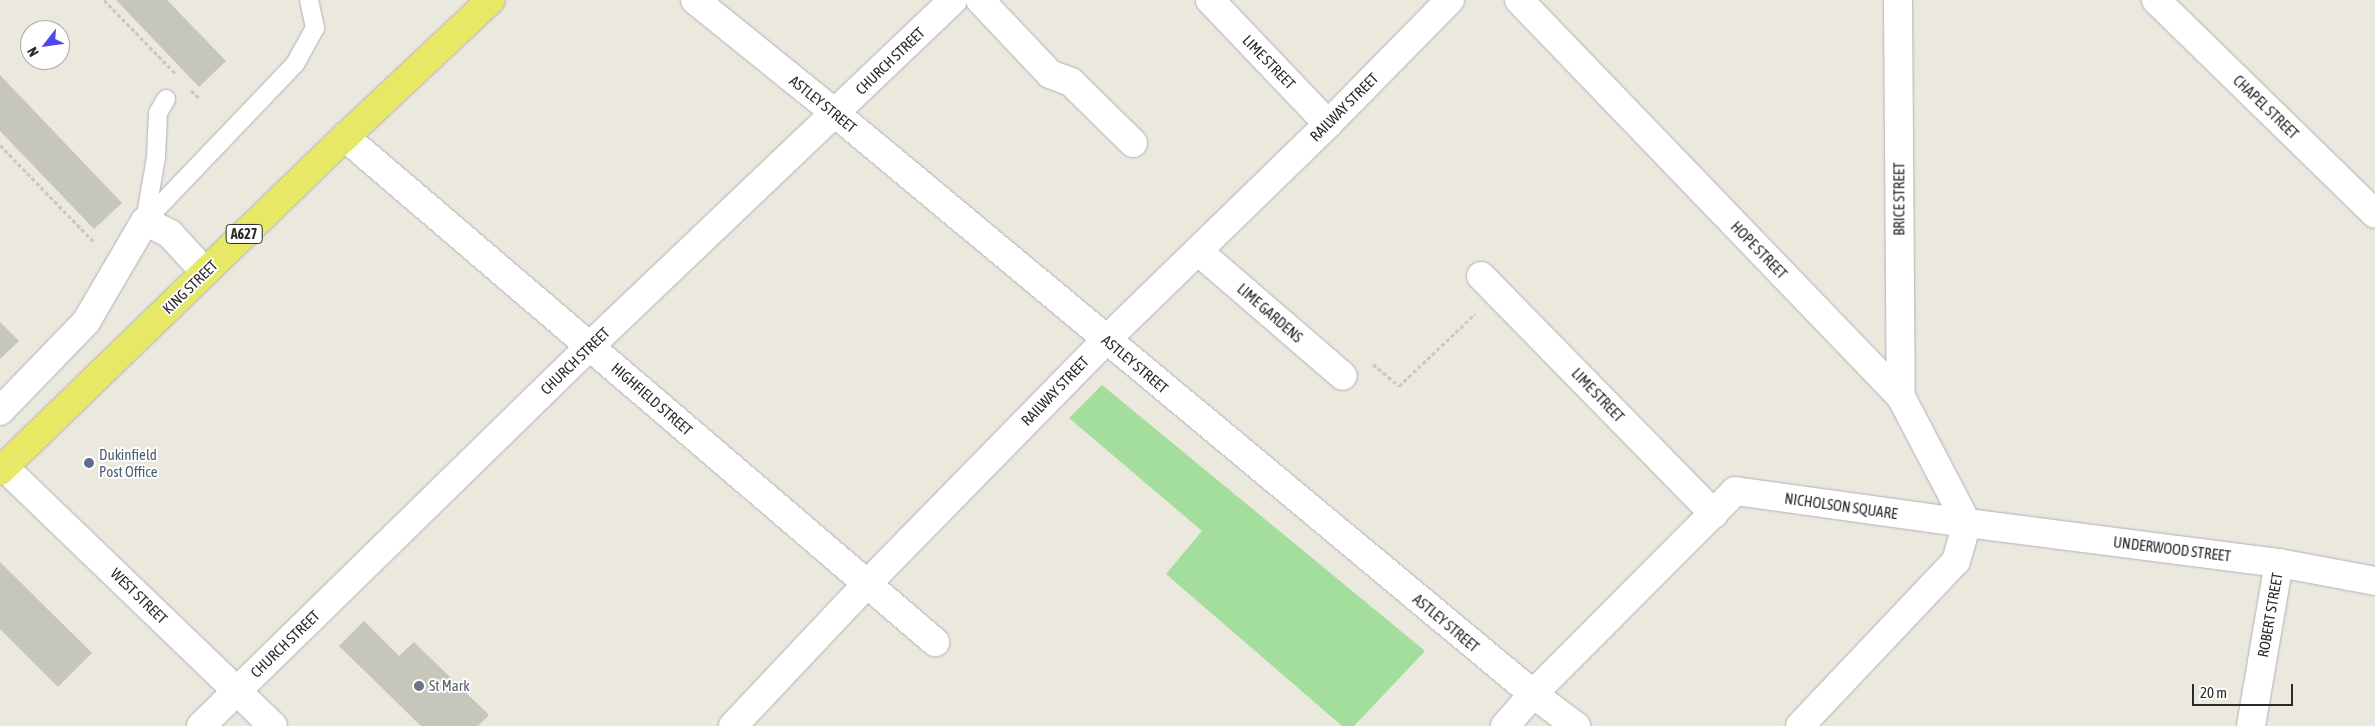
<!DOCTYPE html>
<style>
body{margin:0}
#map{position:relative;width:2375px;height:726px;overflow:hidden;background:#ebe8dd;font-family:"Asap Condensed",sans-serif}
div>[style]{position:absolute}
.green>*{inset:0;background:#a3de9c}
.building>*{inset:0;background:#c7c6bb}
.path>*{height:3px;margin-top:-1.5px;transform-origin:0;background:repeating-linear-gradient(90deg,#c8c8c8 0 4px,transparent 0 6.5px)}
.roads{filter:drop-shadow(0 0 1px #b1b0bd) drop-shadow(0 0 1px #b1b0bd)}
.lane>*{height:18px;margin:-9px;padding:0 9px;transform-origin:9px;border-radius:9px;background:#fff}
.street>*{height:28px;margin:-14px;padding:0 14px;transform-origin:14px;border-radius:14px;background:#fff}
.secondary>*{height:28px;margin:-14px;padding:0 14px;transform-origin:14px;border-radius:14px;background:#fff}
.primary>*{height:28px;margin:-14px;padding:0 14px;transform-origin:14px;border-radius:14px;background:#e7e865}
.dots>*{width:14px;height:14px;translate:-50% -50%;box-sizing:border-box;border:2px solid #fff;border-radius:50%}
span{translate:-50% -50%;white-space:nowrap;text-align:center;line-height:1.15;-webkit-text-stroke:4px #fff;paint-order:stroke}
.shield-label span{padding:1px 4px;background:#fff;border:1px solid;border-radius:4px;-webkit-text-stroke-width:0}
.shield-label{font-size:14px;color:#2a2a2a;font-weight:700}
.street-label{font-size:15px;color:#2a2a2a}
.service-label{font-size:15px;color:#4e5e75}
.left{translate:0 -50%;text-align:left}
.worship-label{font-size:15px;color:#5b616d}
.north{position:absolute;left:20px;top:20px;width:50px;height:50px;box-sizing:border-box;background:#fff;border:1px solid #aaa;border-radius:50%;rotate:240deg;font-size:14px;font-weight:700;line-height:20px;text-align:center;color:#2a2a2a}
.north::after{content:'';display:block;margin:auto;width:18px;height:22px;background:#4e46ee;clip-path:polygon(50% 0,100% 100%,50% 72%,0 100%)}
.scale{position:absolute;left:2192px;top:684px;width:101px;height:22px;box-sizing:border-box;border:2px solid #2a2a2a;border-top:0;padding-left:6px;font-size:15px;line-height:18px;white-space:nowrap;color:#2a2a2a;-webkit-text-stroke:4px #fff;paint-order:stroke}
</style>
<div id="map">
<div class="green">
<i style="clip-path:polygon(1102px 385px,1425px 651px,1354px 726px,1342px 726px,1166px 574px,1202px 531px,1069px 418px)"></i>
</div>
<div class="building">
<i style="clip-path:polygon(116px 0,167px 0,226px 61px,199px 87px)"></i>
<i style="clip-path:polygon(0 75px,122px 203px,94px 229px,0 131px)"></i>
<i style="clip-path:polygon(0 322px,19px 341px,0 359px)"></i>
<i style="clip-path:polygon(0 562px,92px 653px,58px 687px,0 629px)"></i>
<i style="clip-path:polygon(364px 621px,399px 656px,414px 642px,489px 715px,478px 726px,421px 726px,339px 646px)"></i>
</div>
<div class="path">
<i style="left:104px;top:0;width:102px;rotate:45.8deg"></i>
<i style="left:191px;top:90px;width:11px;rotate:45deg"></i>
<i style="left:0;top:145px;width:136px;rotate:45.9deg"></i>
<i style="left:1373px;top:364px;width:34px;rotate:40deg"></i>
<i style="left:1399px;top:386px;width:105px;rotate:-43.5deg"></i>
</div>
<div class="roads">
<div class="lane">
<i style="left:145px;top:221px;width:217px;rotate:-46.3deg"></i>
<i style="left:295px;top:64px;width:41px;rotate:-60.9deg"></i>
<i style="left:315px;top:28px;width:29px;rotate:-102deg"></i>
<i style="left:145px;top:221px;width:65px;rotate:-80.2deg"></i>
<i style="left:156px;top:157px;width:44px;rotate:-87.4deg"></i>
<i style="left:158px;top:113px;width:16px;rotate:-60deg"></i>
</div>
<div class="street">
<i style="left:980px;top:0;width:102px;rotate:46.6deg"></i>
<i style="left:1050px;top:74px;width:22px;rotate:21deg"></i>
<i style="left:1071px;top:82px;width:87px;rotate:44.5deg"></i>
<i style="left:1210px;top:0;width:171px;rotate:46.4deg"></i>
<i style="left:1519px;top:0;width:551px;rotate:46.1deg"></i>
<i style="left:1901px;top:397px;width:142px;rotate:62.4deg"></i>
<i style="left:1967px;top:523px;width:315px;rotate:7.3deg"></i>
<i style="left:2279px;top:563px;width:98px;rotate:10.6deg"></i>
<i style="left:1898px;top:0;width:397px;rotate:89.6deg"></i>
<i style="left:2156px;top:0;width:306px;rotate:44.3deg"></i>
<i style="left:345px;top:137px;width:777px;rotate:40.56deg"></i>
<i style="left:1198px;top:251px;width:191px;rotate:40.8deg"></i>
<i style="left:1481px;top:276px;width:333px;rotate:45.6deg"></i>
<i style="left:0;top:411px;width:124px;rotate:-46deg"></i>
<i style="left:86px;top:322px;width:117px;rotate:-59.7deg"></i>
<i style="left:145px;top:221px;width:28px;rotate:27deg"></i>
<i style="left:170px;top:234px;width:52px;rotate:47.4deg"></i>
<i style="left:4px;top:467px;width:373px;rotate:43.9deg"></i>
<i style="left:201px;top:726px;width:545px;rotate:-44.33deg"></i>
<i style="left:591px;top:345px;width:500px;rotate:-43.62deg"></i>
<i style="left:733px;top:726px;width:195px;rotate:-46.7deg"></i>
<i style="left:867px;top:584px;width:342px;rotate:-45.6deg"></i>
<i style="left:1106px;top:340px;width:310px;rotate:-44.2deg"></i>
<i style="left:1328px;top:124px;width:174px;rotate:-45.5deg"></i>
<i style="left:1505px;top:726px;width:43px;rotate:-48.8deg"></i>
<i style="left:1533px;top:694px;width:286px;rotate:-45.1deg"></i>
<i style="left:1735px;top:491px;width:234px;rotate:7.9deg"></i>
<i style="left:1967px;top:523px;width:40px;rotate:106deg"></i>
<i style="left:1956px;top:561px;width:227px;rotate:133.4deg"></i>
<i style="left:2251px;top:726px;width:165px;rotate:-80.3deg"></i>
</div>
<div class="secondary">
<i style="left:695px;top:0;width:180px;rotate:38.9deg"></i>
<i style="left:835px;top:113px;width:908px;rotate:39.77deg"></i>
<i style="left:1533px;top:694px;width:54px;rotate:36.7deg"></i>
</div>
<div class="primary">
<i style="left:0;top:471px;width:480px;rotate:-44.1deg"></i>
<i style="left:345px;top:137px;width:200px;rotate:-43.2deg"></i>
</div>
</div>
<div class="dots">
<i style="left:89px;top:463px;background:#5c6f8a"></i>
<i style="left:419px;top:686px;background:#6b7280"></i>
</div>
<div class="shield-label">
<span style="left:244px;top:234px">A627</span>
</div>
<div class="street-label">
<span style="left:890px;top:61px;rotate:-44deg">CHURCH STREET</span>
<span style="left:1269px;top:62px;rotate:46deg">LIME STREET</span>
<span style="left:823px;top:104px;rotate:39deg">ASTLEY STREET</span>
<span style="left:1344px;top:107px;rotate:-45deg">RAILWAY STREET</span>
<span style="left:2266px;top:107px;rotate:44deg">CHAPEL STREET</span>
<span style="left:1899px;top:199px;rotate:-90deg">BRICE STREET</span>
<span style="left:1759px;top:250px;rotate:46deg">HOPE STREET</span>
<span style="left:190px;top:287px;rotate:-44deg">KING STREET</span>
<span style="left:1270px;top:313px;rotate:41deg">LIME GARDENS</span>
<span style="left:575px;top:361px;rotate:-44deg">CHURCH STREET</span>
<span style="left:1135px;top:364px;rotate:40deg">ASTLEY STREET</span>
<span style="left:1055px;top:391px;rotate:-46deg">RAILWAY STREET</span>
<span style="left:1598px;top:395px;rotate:46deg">LIME STREET</span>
<span style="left:652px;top:399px;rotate:41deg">HIGHFIELD STREET</span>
<span style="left:1841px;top:506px;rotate:8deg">NICHOLSON SQUARE</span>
<span style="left:2172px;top:549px;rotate:7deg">UNDERWOOD STREET</span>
<span style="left:139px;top:596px;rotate:44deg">WEST STREET</span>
<span style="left:2270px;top:615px;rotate:-80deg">ROBERT STREET</span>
<span style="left:1446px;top:623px;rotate:40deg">ASTLEY STREET</span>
<span style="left:285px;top:644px;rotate:-44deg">CHURCH STREET</span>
</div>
<div class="service-label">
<span class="left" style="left:99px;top:463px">Dukinfield<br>Post Office</span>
</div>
<div class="worship-label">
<span class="left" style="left:429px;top:686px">St Mark</span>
</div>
<div class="north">N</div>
<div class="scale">20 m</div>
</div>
